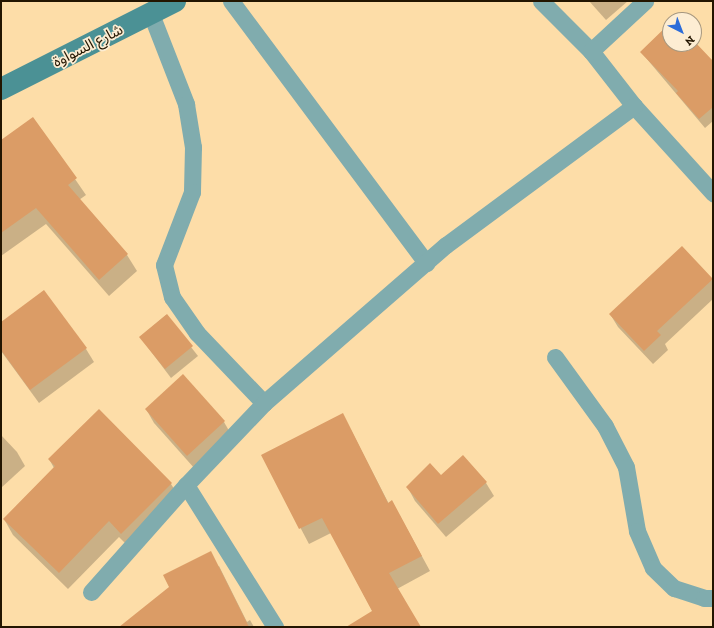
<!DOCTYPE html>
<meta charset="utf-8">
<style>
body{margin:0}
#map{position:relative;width:714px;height:628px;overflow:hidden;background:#fddda8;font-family:"Zilla Slab","Noto Sans Arabic",serif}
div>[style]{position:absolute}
.shadow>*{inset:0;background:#0003}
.building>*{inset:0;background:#db9c66}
.street>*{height:17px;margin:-8.5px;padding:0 8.5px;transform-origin:8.5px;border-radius:8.5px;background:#80acae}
.secondary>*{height:22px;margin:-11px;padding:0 11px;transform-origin:11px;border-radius:11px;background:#4b9195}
span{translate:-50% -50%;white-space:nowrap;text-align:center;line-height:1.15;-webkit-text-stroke:3.5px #fdedd3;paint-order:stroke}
.street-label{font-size:15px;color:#231500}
.frame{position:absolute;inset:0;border:2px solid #231500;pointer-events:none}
.north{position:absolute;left:662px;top:12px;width:40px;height:40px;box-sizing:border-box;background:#fdedd3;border:1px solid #a6977f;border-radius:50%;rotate:138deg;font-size:11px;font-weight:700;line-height:16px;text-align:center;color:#231500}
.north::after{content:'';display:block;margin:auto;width:14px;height:18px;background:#2c6cd9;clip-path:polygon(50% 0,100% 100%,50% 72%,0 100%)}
</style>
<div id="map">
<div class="shadow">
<i style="clip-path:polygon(589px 1px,628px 1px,606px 20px)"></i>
<i style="clip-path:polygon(670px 24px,670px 44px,694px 43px,713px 64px,713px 121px,705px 128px,641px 52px)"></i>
<i style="clip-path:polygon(33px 118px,86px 195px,79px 200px,127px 255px,137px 271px,109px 296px,46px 224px,1px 256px,1px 141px)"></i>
<i style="clip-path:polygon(712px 280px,713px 299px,665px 344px,668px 350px,653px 364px,618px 327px,610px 314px)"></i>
<i style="clip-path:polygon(166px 315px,198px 356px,171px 378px,140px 337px)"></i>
<i style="clip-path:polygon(1px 323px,86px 349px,94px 362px,39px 403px,1px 351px)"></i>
<i style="clip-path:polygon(183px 376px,224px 422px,232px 436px,195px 469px,154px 423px,146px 409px)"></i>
<i style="clip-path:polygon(99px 410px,171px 484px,181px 500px,131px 549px,119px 537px,68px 589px,13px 535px,4px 519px,54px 468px,49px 459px)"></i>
<i style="clip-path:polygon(351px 430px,389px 504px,400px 516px,430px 571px,397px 589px,420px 627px,348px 627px,373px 612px,331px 533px,309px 544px,262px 455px)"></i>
<i style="clip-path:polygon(1px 435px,17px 452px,25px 466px,1px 488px)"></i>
<i style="clip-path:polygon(441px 476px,486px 483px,494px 496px,446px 537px,415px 501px,408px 488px)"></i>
<i style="clip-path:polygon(219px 566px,247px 622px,250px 620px,254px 627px,121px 627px)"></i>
</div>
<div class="building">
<i style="clip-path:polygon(670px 23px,670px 44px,694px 44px,694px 41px,713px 61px,713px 107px,699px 119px,676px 93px,678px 91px,640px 52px)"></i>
<i style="clip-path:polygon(33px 117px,77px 178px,68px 185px,128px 254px,99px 280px,36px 208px,1px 233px,1px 140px)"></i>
<i style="clip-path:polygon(682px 246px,713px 279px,657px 331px,661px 335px,644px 351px,609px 314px)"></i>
<i style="clip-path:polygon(44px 290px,87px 348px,30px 390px,1px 350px,1px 322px)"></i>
<i style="clip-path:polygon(167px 314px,193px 346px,165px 369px,139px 337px)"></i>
<i style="clip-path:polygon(183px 374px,225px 421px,187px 456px,145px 409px)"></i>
<i style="clip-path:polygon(99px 409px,172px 483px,121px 534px,109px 521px,59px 573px,3px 519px,55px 466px,48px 459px)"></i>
<i style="clip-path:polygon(343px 413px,388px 503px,392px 500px,422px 556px,389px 573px,421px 627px,346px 627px,372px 611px,322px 518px,299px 529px,261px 455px)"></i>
<i style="clip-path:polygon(463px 455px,487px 482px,438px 524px,406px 487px,430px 463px,441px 475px)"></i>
<i style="clip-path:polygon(211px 551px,249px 627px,119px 627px,169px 587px,163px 575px)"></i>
</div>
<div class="street">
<i style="left:231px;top:1px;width:327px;rotate:53.3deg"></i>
<i style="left:541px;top:1px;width:71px;rotate:45deg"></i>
<i style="left:591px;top:51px;width:70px;rotate:52deg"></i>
<i style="left:634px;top:106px;width:118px;rotate:47.8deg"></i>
<i style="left:151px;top:14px;width:97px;rotate:68.7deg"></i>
<i style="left:186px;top:104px;width:44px;rotate:80.8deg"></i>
<i style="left:193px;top:147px;width:45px;rotate:91.3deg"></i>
<i style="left:192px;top:192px;width:78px;rotate:111deg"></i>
<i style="left:164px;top:265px;width:33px;rotate:76deg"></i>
<i style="left:172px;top:297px;width:44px;rotate:55.2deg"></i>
<i style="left:197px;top:333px;width:97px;rotate:46.3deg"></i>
<i style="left:591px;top:51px;width:74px;rotate:-42.8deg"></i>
<i style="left:555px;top:357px;width:85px;rotate:54.1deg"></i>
<i style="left:605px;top:426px;width:46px;rotate:62.9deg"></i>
<i style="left:626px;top:467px;width:65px;rotate:80.2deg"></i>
<i style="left:637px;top:531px;width:40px;rotate:66.6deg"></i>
<i style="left:653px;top:568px;width:29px;rotate:44deg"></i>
<i style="left:674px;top:588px;width:32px;rotate:18deg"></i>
<i style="left:704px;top:598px;width:9px"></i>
<i style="left:186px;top:485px;width:168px;rotate:57.9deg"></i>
<i style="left:91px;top:592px;width:143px;rotate:-48.4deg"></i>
<i style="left:186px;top:485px;width:113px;rotate:-46.4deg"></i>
<i style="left:264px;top:403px;width:241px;rotate:-41deg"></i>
<i style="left:446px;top:245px;width:234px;rotate:-36.5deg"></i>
</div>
<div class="secondary">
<i style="left:1px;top:89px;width:195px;rotate:-26.8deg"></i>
</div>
<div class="street-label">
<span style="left:88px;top:46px;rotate:-27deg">شارع السواوة</span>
</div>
<div class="frame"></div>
<div class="north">N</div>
</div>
